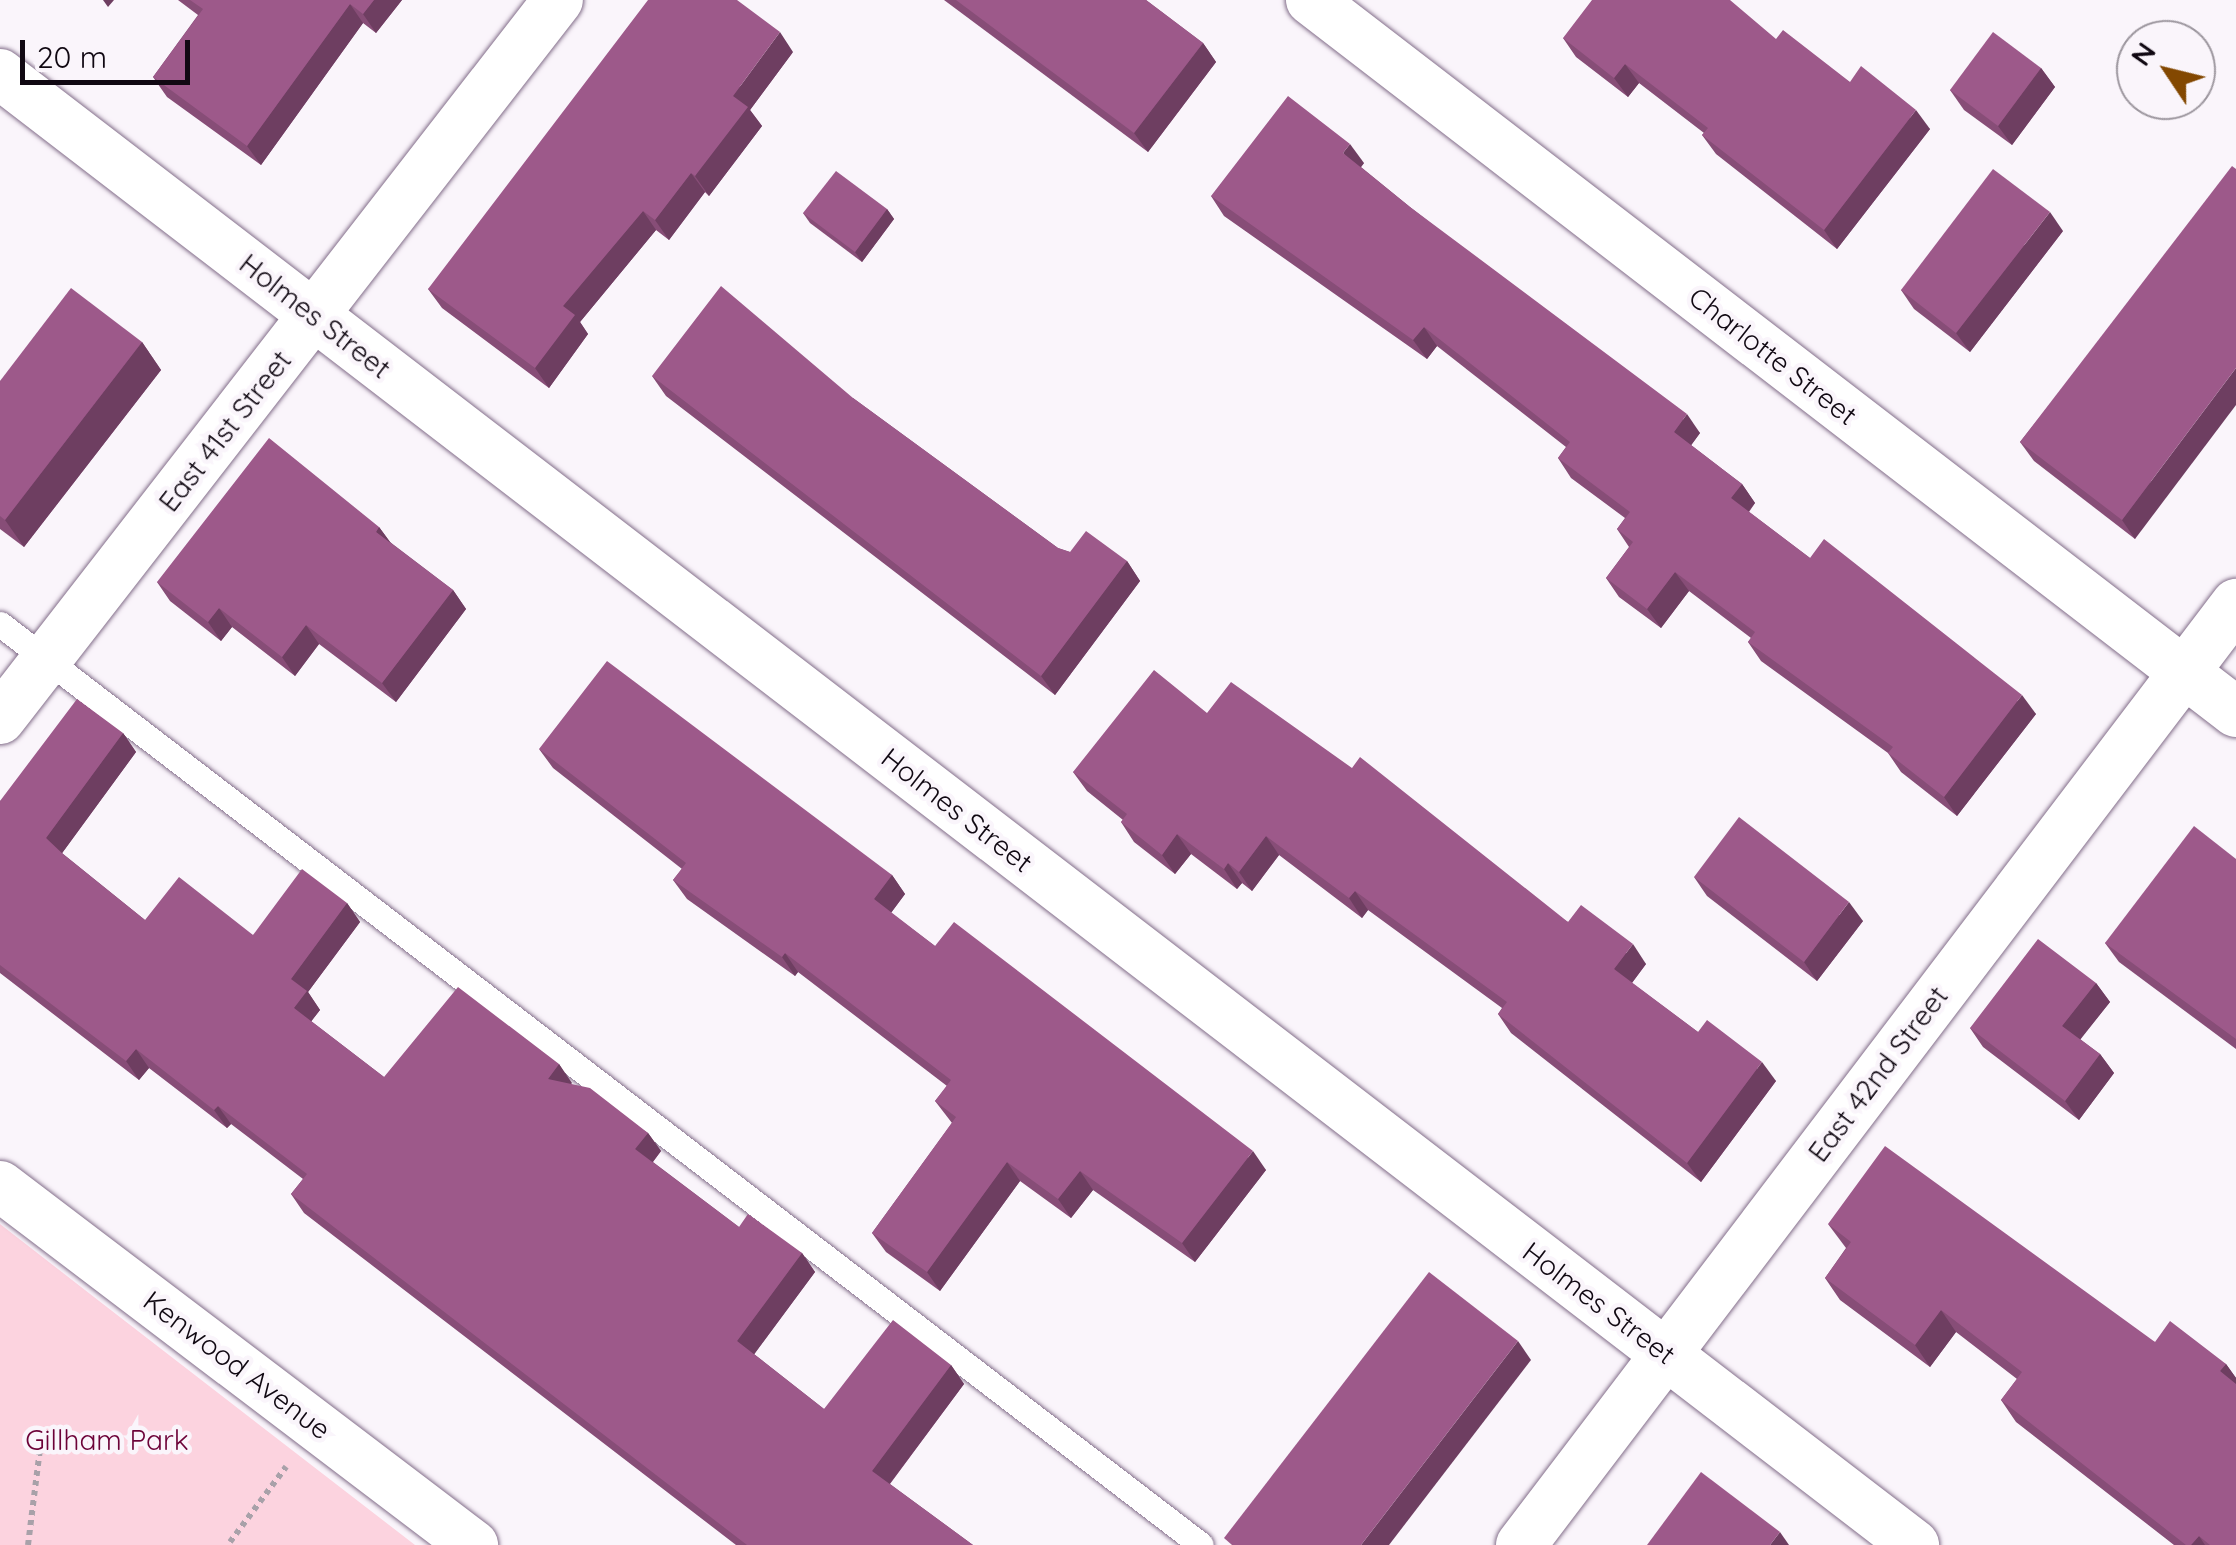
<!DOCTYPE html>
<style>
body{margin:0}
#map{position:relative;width:2236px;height:1545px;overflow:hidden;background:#faf5fb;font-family:Quicksand,sans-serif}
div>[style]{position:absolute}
.green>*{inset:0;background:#fcd3df}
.path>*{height:6px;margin-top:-3px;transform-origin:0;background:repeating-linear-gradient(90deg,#a8a1a9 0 5px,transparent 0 10px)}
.roads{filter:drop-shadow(0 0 2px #836e8a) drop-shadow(0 0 2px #836e8a)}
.lane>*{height:25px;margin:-12.5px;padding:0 12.5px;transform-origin:12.5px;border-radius:12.5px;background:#fff}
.street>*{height:50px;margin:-25px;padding:0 25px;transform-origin:25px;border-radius:25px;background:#fff}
.wall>*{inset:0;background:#874d77}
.shaded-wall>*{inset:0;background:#6e3e61}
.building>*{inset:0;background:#9d598a}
span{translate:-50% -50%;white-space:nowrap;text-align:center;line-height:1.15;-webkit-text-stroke:9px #faf5fb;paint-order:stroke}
.street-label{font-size:28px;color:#100812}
.park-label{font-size:28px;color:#6c0238}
.north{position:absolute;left:2116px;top:20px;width:100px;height:100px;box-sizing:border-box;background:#faf5fb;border:2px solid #9c969e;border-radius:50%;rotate:305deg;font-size:28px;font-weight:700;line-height:40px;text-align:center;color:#100812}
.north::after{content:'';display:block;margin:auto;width:35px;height:45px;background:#834801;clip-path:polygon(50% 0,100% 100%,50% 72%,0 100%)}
.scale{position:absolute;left:20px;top:40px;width:170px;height:45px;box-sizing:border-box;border:5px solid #100812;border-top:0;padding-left:12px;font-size:30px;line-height:35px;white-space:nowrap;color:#100812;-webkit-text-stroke:8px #faf5fb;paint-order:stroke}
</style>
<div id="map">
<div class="green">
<i style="clip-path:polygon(0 1224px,103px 1304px,415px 1545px,0 1545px)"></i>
</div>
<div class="path">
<i style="left:230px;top:1542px;width:94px;rotate:-53.3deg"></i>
<i style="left:28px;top:1545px;width:113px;rotate:-82.9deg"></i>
</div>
<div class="roads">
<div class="lane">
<i style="left:0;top:624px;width:1513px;rotate:37.48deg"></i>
</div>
<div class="street">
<i style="left:1311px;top:0;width:1167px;rotate:37.59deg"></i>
<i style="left:0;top:74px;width:2414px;rotate:37.54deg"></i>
<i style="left:0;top:719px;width:910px;rotate:-52.19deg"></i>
<i style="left:0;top:1186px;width:594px;rotate:37.2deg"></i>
<i style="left:1521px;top:1545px;width:1182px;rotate:-52.77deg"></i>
</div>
</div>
<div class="wall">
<i style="clip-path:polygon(178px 0,402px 0,376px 33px,363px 23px,261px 165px,167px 97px,153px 77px,198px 15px)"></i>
<i style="clip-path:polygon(944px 0,1146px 0,1203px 43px,1216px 62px,1148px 152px)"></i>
<i style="clip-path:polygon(1563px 38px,1776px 39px,1930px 129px,1837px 249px,1716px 154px,1702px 135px,1704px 133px,1639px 83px,1628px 97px,1576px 57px)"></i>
<i style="clip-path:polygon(793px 52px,750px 110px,762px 126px,709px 196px,705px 192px,669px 240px,656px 230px,580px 322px,588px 334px,549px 388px,442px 308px,428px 289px)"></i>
<i style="clip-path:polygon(2041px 68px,2055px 87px,2012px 145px,1964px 110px,1950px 90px)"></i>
<i style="clip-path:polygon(1364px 163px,1361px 167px,1410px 207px,1700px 433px,1691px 445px,1742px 484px,1755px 503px,1749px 512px,1810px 558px,2036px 714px,1957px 816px,1901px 772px,1888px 753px,1761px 661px,1748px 642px,1751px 638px,1689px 591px,1661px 628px,1619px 597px,1606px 578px,1629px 547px,1617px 529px,1625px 518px,1571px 478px,1558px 458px,1566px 447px,1437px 346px,1427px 359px,1224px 216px,1211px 196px)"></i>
<i style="clip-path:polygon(2236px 169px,2135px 539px,2034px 461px,2020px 442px)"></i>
<i style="clip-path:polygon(887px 209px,894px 219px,862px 262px,810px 223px,803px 213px)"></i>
<i style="clip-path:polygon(2063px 231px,1970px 352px,1914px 309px,1901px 290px)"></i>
<i style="clip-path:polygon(142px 342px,161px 370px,24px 547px,0 529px,0 381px)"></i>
<i style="clip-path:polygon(652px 376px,853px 398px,1058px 548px,1070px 552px,1127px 561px,1140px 581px,1055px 695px,666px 396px)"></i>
<i style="clip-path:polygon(379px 527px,390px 542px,453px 590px,466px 609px,396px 702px,319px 644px,295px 676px,232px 627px,221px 641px,170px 601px,157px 582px)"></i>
<i style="clip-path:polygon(1207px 713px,1568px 922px,1646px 964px,1632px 983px,1698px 1032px,1776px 1081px,1701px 1182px,1511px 1033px,1498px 1014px,1502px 1008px,1368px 910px,1362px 918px,1279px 855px,1252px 891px,1242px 883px,1237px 889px,1191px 854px,1175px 874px,1134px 842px,1121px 822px,1123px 820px,1087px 791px,1073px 772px)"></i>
<i style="clip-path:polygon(123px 733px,136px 752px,62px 853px,145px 920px,253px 935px,347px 903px,360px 922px,308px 992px,320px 1010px,311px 1021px,384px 1077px,559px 1064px,571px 1084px,648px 1133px,661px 1151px,653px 1162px,739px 1227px,802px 1253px,815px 1272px,754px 1354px,824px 1409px,951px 1365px,964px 1384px,890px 1484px,973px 1545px,736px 1545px,304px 1213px,291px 1194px,303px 1179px,231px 1124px,227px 1128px,149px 1068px,139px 1080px,0 973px,0 801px)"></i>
<i style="clip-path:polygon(539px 749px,892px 875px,905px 894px,891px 913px,935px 946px,1266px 1170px,1195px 1262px,1093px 1190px,1071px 1218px,1020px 1181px,940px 1291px,886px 1252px,872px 1233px,952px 1123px,935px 1101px,947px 1086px,798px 972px,795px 976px,687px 899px,673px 880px,682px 869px,553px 768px)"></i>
<i style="clip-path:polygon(2236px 859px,2236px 1049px,2119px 962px,2105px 943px)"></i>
<i style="clip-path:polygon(1694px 877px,1863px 921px,1817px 981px,1707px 896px)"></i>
<i style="clip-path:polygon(2096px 983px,2110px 1002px,2080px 1039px,2100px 1054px,2114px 1073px,2079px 1120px,1983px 1047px,1970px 1028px)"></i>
<i style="clip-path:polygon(1828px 1224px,2155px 1342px,2226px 1364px,2236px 1378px,2236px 1545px,2174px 1545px,2016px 1422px,2001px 1400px,2017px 1379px,1956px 1332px,1930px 1367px,1840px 1300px,1825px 1278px,1846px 1248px)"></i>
</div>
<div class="shaded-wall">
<i style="clip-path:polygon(103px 0,114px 0,108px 7px)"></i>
<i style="clip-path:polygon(374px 0,402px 0,376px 33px,363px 14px)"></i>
<i style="clip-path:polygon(350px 4px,363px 23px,261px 165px,247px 146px)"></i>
<i style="clip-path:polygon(780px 32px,793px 52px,750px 110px,762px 126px,709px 196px,695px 176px,733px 96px)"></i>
<i style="clip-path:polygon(1203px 43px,1216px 62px,1148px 152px,1134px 133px)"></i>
<i style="clip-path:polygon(1625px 64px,1639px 83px,1628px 97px,1614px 78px)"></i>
<i style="clip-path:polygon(2041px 68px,2055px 87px,2012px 145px,1998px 126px)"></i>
<i style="clip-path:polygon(1916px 110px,1930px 129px,1837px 249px,1824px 230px)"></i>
<i style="clip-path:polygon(1350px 144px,1364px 163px,1357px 172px,1343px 153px)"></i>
<i style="clip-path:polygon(691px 173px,705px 192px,669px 240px,655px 220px)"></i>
<i style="clip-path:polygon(887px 209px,894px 219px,862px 262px,855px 252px)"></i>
<i style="clip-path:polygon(643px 211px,656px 230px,580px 322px,588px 334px,549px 388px,535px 368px,563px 306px)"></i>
<i style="clip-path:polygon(2050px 212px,2063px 231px,1970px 352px,1956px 333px)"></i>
<i style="clip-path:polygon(1424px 327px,1437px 346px,1427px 359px,1413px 340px)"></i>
<i style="clip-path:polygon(142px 342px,161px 370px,24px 547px,5px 520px)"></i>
<i style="clip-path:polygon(2236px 368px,2236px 405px,2135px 539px,2122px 520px)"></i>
<i style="clip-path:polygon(1687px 414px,1700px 433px,1687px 451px,1674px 432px)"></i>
<i style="clip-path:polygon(1742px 484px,1755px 503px,1744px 517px,1731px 498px)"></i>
<i style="clip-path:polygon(379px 527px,393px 546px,376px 532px)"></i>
<i style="clip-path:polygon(1127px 561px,1140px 581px,1055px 695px,1041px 676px)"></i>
<i style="clip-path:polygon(1675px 572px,1689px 591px,1661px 628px,1647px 609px)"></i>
<i style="clip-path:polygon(453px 590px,466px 609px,396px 702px,382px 683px)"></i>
<i style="clip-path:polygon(219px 608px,232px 627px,221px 641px,208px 622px)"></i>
<i style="clip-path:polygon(306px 625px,319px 644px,295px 676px,282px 657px)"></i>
<i style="clip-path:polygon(2022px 695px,2036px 714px,1957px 816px,1944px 797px)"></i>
<i style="clip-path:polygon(123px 733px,136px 752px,60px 856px,46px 838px)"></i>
<i style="clip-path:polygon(1177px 834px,1191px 854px,1175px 874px,1162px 855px)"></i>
<i style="clip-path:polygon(1266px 836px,1279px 855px,1252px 891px,1239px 872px)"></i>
<i style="clip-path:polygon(1228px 863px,1242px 883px,1237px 889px,1224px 869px)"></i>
<i style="clip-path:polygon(892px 875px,905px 894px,887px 918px,874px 899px)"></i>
<i style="clip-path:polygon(1355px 891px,1368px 910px,1362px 918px,1349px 898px)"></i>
<i style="clip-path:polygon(1849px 902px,1863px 921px,1817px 981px,1804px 962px)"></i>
<i style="clip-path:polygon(347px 903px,360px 922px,308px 992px,320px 1010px,307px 1027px,294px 1008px,291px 979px)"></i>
<i style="clip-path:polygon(1633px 944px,1646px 964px,1628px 988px,1614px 969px)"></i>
<i style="clip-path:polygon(785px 953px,798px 972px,795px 976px,782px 957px)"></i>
<i style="clip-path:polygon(2096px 983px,2110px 1002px,2076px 1045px,2062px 1026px)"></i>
<i style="clip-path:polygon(136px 1049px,149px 1068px,139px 1080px,126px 1061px)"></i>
<i style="clip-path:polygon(2100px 1054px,2114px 1073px,2079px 1120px,2065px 1101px)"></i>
<i style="clip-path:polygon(1762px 1062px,1776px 1081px,1701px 1182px,1687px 1163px)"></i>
<i style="clip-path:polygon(559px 1064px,572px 1083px,561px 1097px,548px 1079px)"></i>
<i style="clip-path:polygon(218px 1106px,231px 1124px,227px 1128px,214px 1110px)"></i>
<i style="clip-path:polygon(648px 1133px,661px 1151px,648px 1168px,635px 1149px)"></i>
<i style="clip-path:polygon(1253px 1151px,1266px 1170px,1195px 1262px,1182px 1243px)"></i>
<i style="clip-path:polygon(1007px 1162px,1020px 1181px,940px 1291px,927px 1272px)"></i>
<i style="clip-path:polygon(1080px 1171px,1093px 1190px,1071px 1218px,1058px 1199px)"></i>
<i style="clip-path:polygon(802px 1253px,815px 1272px,750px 1360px,737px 1341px)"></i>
<i style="clip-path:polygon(1941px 1310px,1956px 1332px,1930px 1367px,1915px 1345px)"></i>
<i style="clip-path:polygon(1518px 1341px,1531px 1360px,1389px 1545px,1361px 1545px)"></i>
<i style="clip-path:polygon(2226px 1364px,2236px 1378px,2236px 1392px,2220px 1371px)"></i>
<i style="clip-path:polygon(951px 1365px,964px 1384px,885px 1490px,872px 1471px)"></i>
<i style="clip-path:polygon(1780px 1532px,1789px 1545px,1770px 1545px)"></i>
<i style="clip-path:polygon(2199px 1536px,2205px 1545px,2191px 1545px)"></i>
</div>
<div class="building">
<i style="clip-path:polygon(190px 0,374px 0,363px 14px,350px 4px,247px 146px,153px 77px,203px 9px)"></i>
<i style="clip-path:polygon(648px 0,737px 0,780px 32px,733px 96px,748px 107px,695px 176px,691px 173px,655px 220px,643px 211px,563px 306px,575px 315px,535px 368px,428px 289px)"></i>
<i style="clip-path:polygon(956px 0,1146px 0,1203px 43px,1134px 133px)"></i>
<i style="clip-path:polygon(1592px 0,1730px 0,1776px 39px,1783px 30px,1850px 82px,1861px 66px,1916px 110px,1824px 230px,1702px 135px,1708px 128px,1625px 64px,1614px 78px,1563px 38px)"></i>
<i style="clip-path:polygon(1993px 32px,2041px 68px,1998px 126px,1950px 90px)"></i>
<i style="clip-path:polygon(1288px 96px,1350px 144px,1343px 153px,1410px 207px,1687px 414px,1674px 432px,1742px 484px,1731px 498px,1810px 558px,1824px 539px,2022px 695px,1944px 797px,1888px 753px,1893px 747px,1748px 642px,1755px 632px,1675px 572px,1647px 609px,1606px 578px,1633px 542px,1617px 529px,1630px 512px,1558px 458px,1570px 442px,1424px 327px,1413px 340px,1211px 196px)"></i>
<i style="clip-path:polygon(2232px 166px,2236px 169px,2236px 368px,2122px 520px,2020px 442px)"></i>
<i style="clip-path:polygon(1993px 169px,2050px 212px,1956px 333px,1901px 290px)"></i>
<i style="clip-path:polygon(836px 171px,887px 209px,855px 252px,803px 213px)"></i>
<i style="clip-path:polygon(721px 286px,853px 398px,1058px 548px,1070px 552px,1086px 531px,1127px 561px,1041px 676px,652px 376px)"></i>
<i style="clip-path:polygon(71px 288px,142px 342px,5px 520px,0 516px,0 381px)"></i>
<i style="clip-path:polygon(269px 438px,379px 527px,376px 532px,453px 590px,382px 683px,306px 625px,282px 657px,219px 608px,208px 622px,157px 582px)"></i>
<i style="clip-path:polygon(607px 661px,892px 875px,874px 899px,935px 946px,954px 922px,1253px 1151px,1182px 1243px,1080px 1171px,1058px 1199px,1007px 1162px,927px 1272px,872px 1233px,956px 1117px,935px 1101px,951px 1080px,785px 953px,782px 957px,673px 880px,686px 863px,539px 749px)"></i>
<i style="clip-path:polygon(1154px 670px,1207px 713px,1231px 682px,1352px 768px,1360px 757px,1568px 922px,1581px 905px,1633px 944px,1614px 969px,1698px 1032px,1707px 1020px,1762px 1062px,1687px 1163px,1498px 1014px,1507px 1002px,1355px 891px,1349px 898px,1266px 836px,1239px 872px,1228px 863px,1224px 869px,1177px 834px,1162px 855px,1121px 822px,1127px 814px,1073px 772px)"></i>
<i style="clip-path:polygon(77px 699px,123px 733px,46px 838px,64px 855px,145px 920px,179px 877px,253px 935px,302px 869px,347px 903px,291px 979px,307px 991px,294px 1008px,384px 1077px,458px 987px,559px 1064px,548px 1079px,590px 1088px,648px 1133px,635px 1149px,739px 1227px,748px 1214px,802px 1253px,737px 1341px,824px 1409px,893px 1320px,951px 1365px,872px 1471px,973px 1545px,747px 1545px,291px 1194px,307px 1174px,218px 1106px,214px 1110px,136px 1049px,126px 1061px,0 965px,0 801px)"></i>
<i style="clip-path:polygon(1739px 817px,1849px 902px,1804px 962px,1694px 877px)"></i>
<i style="clip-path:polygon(2194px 826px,2236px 859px,2236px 1039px,2105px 943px)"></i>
<i style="clip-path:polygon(2038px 939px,2096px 983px,2062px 1026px,2100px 1054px,2065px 1101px,1970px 1028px)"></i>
<i style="clip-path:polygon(1885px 1146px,2155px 1342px,2170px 1321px,2226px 1364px,2220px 1371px,2236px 1384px,2236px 1545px,2210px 1545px,2199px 1536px,2191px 1545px,2186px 1545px,2001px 1400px,2022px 1372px,1941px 1310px,1915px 1345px,1825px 1278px,1851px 1242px,1828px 1224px)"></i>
<i style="clip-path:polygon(1429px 1272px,1518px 1341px,1361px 1545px,1232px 1545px,1224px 1538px)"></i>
<i style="clip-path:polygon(1701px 1472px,1780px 1532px,1770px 1545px,1647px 1545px)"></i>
</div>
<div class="street-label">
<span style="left:315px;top:316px;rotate:38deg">Holmes Street</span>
<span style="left:1773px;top:356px;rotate:38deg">Charlotte Street</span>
<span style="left:225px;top:431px;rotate:-52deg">East 41st Street</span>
<span style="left:957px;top:810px;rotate:38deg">Holmes Street</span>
<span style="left:1878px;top:1074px;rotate:-53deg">East 42nd Street</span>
<span style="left:1599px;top:1303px;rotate:37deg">Holmes Street</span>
<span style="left:237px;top:1365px;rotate:37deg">Kenwood Avenue</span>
</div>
<div class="park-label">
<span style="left:107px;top:1440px">Gillham Park</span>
</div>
<div class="north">N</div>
<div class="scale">20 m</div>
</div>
